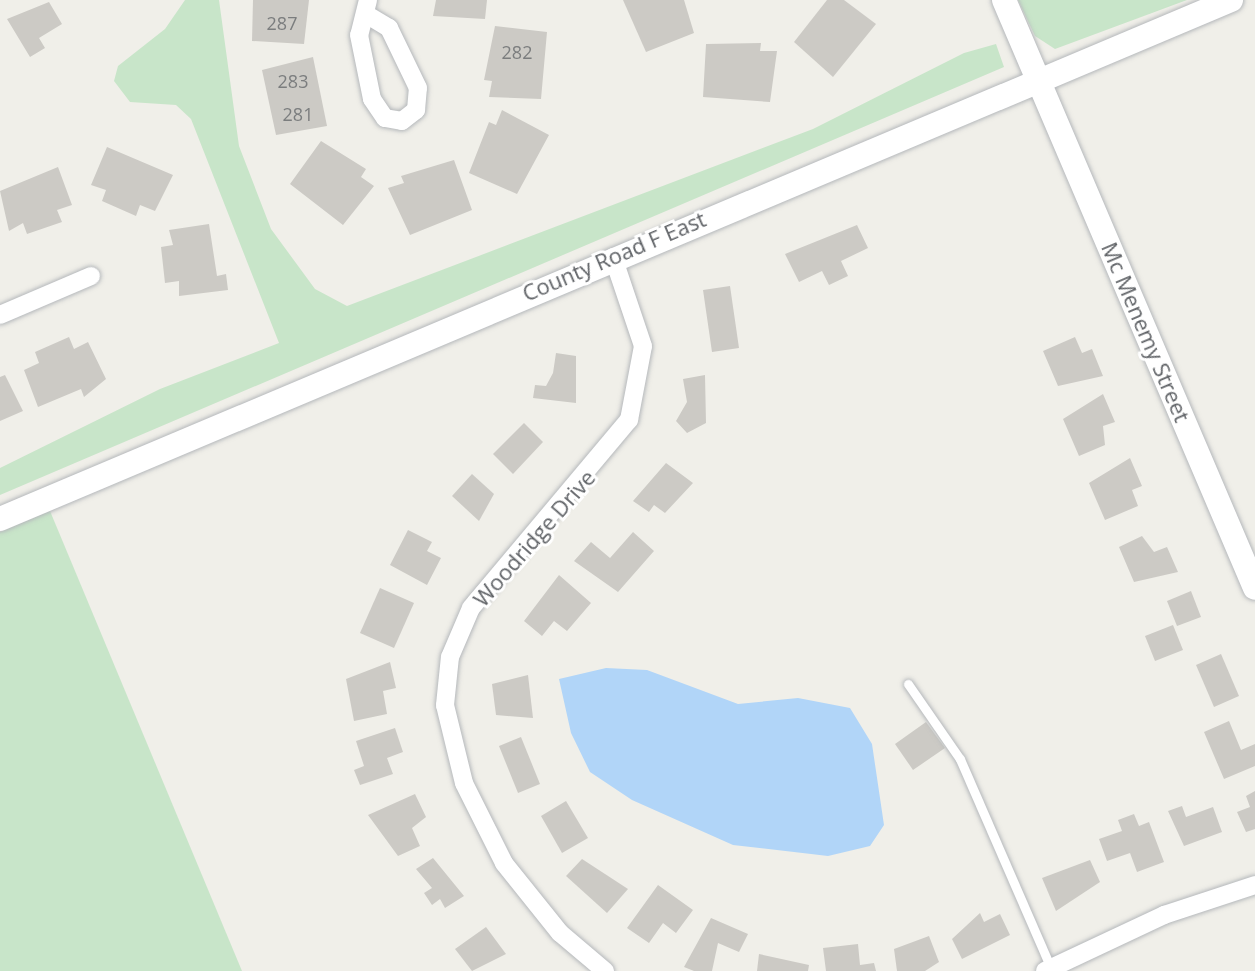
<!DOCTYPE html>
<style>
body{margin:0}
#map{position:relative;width:1255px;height:971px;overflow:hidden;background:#f0efe9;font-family:"Open Sans",sans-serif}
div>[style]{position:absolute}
.green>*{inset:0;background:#c8e5c9}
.water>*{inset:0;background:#b1d5f8}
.building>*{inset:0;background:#cccac5}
.roads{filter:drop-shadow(0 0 2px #b5b8bb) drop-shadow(0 0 2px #b5b8bb)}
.lane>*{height:9px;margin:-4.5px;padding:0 4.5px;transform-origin:4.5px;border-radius:4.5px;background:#fff}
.street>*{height:18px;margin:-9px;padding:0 9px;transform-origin:9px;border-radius:9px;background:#fff}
.secondary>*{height:24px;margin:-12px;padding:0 12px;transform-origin:12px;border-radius:12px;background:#fff}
span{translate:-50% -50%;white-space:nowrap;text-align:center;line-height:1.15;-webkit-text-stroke:6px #fff;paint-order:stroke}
.number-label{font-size:18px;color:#7b7d7e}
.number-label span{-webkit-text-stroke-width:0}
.street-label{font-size:22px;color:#606367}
</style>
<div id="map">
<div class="green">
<i style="clip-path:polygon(185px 0,219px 0,239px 146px,271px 229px,315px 289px,347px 306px,813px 129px,964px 53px,996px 44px,1004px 67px,0 495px,0 468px,160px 389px,279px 343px,191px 119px,176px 105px,130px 102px,114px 81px,118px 66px,165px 29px)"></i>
<i style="clip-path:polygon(1018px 0,1187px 0,1055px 49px,1035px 36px)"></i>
<i style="clip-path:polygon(50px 511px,242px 971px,0 971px,0 532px)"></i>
</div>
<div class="water">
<i style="clip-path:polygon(606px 668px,647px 670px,738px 704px,798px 698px,850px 708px,872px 744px,884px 825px,870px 846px,828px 856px,733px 845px,632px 800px,590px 772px,571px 733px,559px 679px)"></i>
</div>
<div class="building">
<i style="clip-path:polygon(253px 0,309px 0,304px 44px,252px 41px)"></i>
<i style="clip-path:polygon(436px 0,487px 0,485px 19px,433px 16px)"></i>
<i style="clip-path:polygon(623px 0,684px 0,694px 33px,646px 52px)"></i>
<i style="clip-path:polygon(827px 0,844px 0,876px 24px,833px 77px,794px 42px)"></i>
<i style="clip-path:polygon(49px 2px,62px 24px,39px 38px,45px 48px,30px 57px,7px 19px)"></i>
<i style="clip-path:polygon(495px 26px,547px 32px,541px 99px,489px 97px,492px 81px,484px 80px)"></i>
<i style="clip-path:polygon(761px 43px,760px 51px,777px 51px,770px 102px,703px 97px,706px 44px)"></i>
<i style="clip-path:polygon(313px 57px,327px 126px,276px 135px,262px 70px)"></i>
<i style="clip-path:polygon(502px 110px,549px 135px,517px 194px,469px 173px,489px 122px,496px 125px)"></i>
<i style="clip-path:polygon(321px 141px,366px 169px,361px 177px,374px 186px,343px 225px,290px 184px)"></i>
<i style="clip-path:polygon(107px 147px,173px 175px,155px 211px,140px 205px,136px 216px,102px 201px,106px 190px,91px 185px)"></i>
<i style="clip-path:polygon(454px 160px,472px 210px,410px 235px,388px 188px,404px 183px,401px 176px)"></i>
<i style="clip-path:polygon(58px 167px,72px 205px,57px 210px,62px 222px,27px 234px,23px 223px,9px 231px,0 191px)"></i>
<i style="clip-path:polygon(209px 224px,217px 276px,226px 274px,228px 290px,179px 296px,179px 281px,165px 283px,161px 247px,173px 245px,169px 230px)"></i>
<i style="clip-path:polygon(857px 225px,868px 248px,841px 261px,848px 276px,829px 285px,822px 271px,799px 282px,785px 254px)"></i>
<i style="clip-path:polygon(730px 286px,739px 348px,712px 352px,703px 290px)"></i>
<i style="clip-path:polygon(69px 337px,74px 349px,88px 342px,106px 379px,84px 397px,81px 389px,38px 407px,24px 370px,39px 363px,35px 352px)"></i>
<i style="clip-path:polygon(1075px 337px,1082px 353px,1092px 349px,1103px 376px,1058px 386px,1043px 351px)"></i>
<i style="clip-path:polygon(556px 353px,576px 356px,576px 403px,533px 398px,535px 385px,546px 386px,553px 373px)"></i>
<i style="clip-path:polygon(5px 375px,23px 411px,0 421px,0 377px)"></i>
<i style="clip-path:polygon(705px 375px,706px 423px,687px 433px,676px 421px,687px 402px,683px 379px)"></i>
<i style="clip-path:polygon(1103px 394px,1115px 422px,1103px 426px,1105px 445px,1079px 456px,1063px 419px)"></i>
<i style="clip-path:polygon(524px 423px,543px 442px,513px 474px,493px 454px)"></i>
<i style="clip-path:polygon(1130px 458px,1142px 486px,1132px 490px,1138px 506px,1105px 520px,1089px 483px)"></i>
<i style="clip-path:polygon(666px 463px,693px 483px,665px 513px,654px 505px,649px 512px,633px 501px)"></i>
<i style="clip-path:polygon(472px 474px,494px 494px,479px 521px,452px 496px)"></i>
<i style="clip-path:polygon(408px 530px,432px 542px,427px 551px,441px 558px,427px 585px,390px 565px)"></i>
<i style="clip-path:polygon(633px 532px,654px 551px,618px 592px,574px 561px,591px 542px,610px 558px)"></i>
<i style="clip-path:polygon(1142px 536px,1154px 552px,1167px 547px,1178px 572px,1134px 582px,1119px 547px)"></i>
<i style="clip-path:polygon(559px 575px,591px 603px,567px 631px,554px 621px,542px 636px,524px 621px)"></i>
<i style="clip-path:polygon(380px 588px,414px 603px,394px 648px,360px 633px)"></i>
<i style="clip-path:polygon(1191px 591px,1201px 617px,1177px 626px,1167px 601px)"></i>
<i style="clip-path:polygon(1173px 625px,1183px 650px,1155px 661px,1145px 636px)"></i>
<i style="clip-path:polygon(1221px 654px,1239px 696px,1214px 707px,1196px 665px)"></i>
<i style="clip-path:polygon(390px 662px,396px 688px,383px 691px,387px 714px,354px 721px,346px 679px)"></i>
<i style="clip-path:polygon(528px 675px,533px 718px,496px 715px,492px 684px)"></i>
<i style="clip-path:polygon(1229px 721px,1241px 750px,1255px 744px,1255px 766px,1224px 779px,1204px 732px)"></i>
<i style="clip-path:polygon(926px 722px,945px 748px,913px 770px,895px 744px)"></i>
<i style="clip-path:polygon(395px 728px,403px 752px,387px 758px,393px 774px,360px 785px,354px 770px,364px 766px,356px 741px)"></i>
<i style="clip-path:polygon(521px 737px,540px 784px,518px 793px,499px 746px)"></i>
<i style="clip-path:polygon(1255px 791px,1255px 829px,1246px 832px,1237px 812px,1250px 807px,1246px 796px)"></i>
<i style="clip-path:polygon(415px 794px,426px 817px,412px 828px,420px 846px,398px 856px,368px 815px)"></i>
<i style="clip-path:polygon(566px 801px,588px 838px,562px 853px,541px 816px)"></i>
<i style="clip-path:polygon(1182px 806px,1186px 817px,1213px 807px,1222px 832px,1184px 846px,1168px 811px)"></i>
<i style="clip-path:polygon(1134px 814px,1139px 826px,1149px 822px,1164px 862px,1137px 872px,1130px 853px,1107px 861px,1099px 839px,1122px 831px,1118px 820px)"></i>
<i style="clip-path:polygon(433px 858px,464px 896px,445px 908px,440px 899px,432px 905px,424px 893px,432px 888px,416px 869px)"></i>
<i style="clip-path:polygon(582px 859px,628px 889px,607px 913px,566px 876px)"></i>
<i style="clip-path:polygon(1090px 860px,1100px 882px,1056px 911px,1042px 878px)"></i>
<i style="clip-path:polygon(658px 885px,693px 910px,676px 933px,663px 923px,649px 943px,627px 928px)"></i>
<i style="clip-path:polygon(980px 913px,984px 922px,1000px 914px,1010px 935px,962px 959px,952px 939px)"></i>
<i style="clip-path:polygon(711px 918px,748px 934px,739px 952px,718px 943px,712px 971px,694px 971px,684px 967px)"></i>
<i style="clip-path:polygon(486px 927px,506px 954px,472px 971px,455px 949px)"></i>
<i style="clip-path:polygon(929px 936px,939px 962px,925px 971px,897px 971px,894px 949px)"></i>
<i style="clip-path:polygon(858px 944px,860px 965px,874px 963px,876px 971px,826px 971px,823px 948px)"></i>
<i style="clip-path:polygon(759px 954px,809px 965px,808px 971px,757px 971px)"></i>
</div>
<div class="roads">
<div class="lane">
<i style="left:908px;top:684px;width:91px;rotate:55.3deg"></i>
<i style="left:960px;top:759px;width:228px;rotate:66.5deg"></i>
</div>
<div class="street">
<i style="left:368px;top:0;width:36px;rotate:104deg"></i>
<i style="left:359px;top:35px;width:65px;rotate:78.5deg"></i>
<i style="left:372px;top:99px;width:23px;rotate:56deg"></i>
<i style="left:385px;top:118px;width:17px;rotate:10deg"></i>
<i style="left:402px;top:121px;width:18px;rotate:-38deg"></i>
<i style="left:416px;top:110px;width:22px;rotate:-85deg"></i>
<i style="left:418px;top:88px;width:67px;rotate:-115.8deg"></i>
<i style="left:389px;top:28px;width:23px;rotate:-149deg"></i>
<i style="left:0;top:315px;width:99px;rotate:-23.2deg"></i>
<i style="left:605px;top:971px;width:59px;rotate:-139.8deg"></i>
<i style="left:560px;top:933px;width:90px;rotate:-128.7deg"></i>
<i style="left:504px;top:863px;width:89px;rotate:-116.6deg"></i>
<i style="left:464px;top:783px;width:80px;rotate:-103.7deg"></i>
<i style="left:445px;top:705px;width:48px;rotate:-84.1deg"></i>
<i style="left:450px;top:657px;width:53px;rotate:-66.8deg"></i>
<i style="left:471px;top:608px;width:246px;rotate:-50deg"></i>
<i style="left:629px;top:420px;width:75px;rotate:-79.3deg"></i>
<i style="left:643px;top:346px;width:94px;rotate:-108.6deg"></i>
<i style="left:1045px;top:971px;width:132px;rotate:-25.2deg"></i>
<i style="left:1164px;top:915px;width:96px;rotate:-18.2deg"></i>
</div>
<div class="secondary">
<i style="left:1004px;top:0;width:639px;rotate:66.88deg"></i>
<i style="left:0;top:519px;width:1336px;rotate:-22.86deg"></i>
</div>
</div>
<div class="number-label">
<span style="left:282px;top:23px">287</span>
<span style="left:517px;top:52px">282</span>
<span style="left:293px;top:81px">283</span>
<span style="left:298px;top:114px">281</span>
</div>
<div class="street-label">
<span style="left:614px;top:256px;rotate:-23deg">County Road F East</span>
<span style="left:1146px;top:332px;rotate:67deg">Mc Menemy Street</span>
<span style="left:534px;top:538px;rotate:-49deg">Woodridge Drive</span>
</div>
</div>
